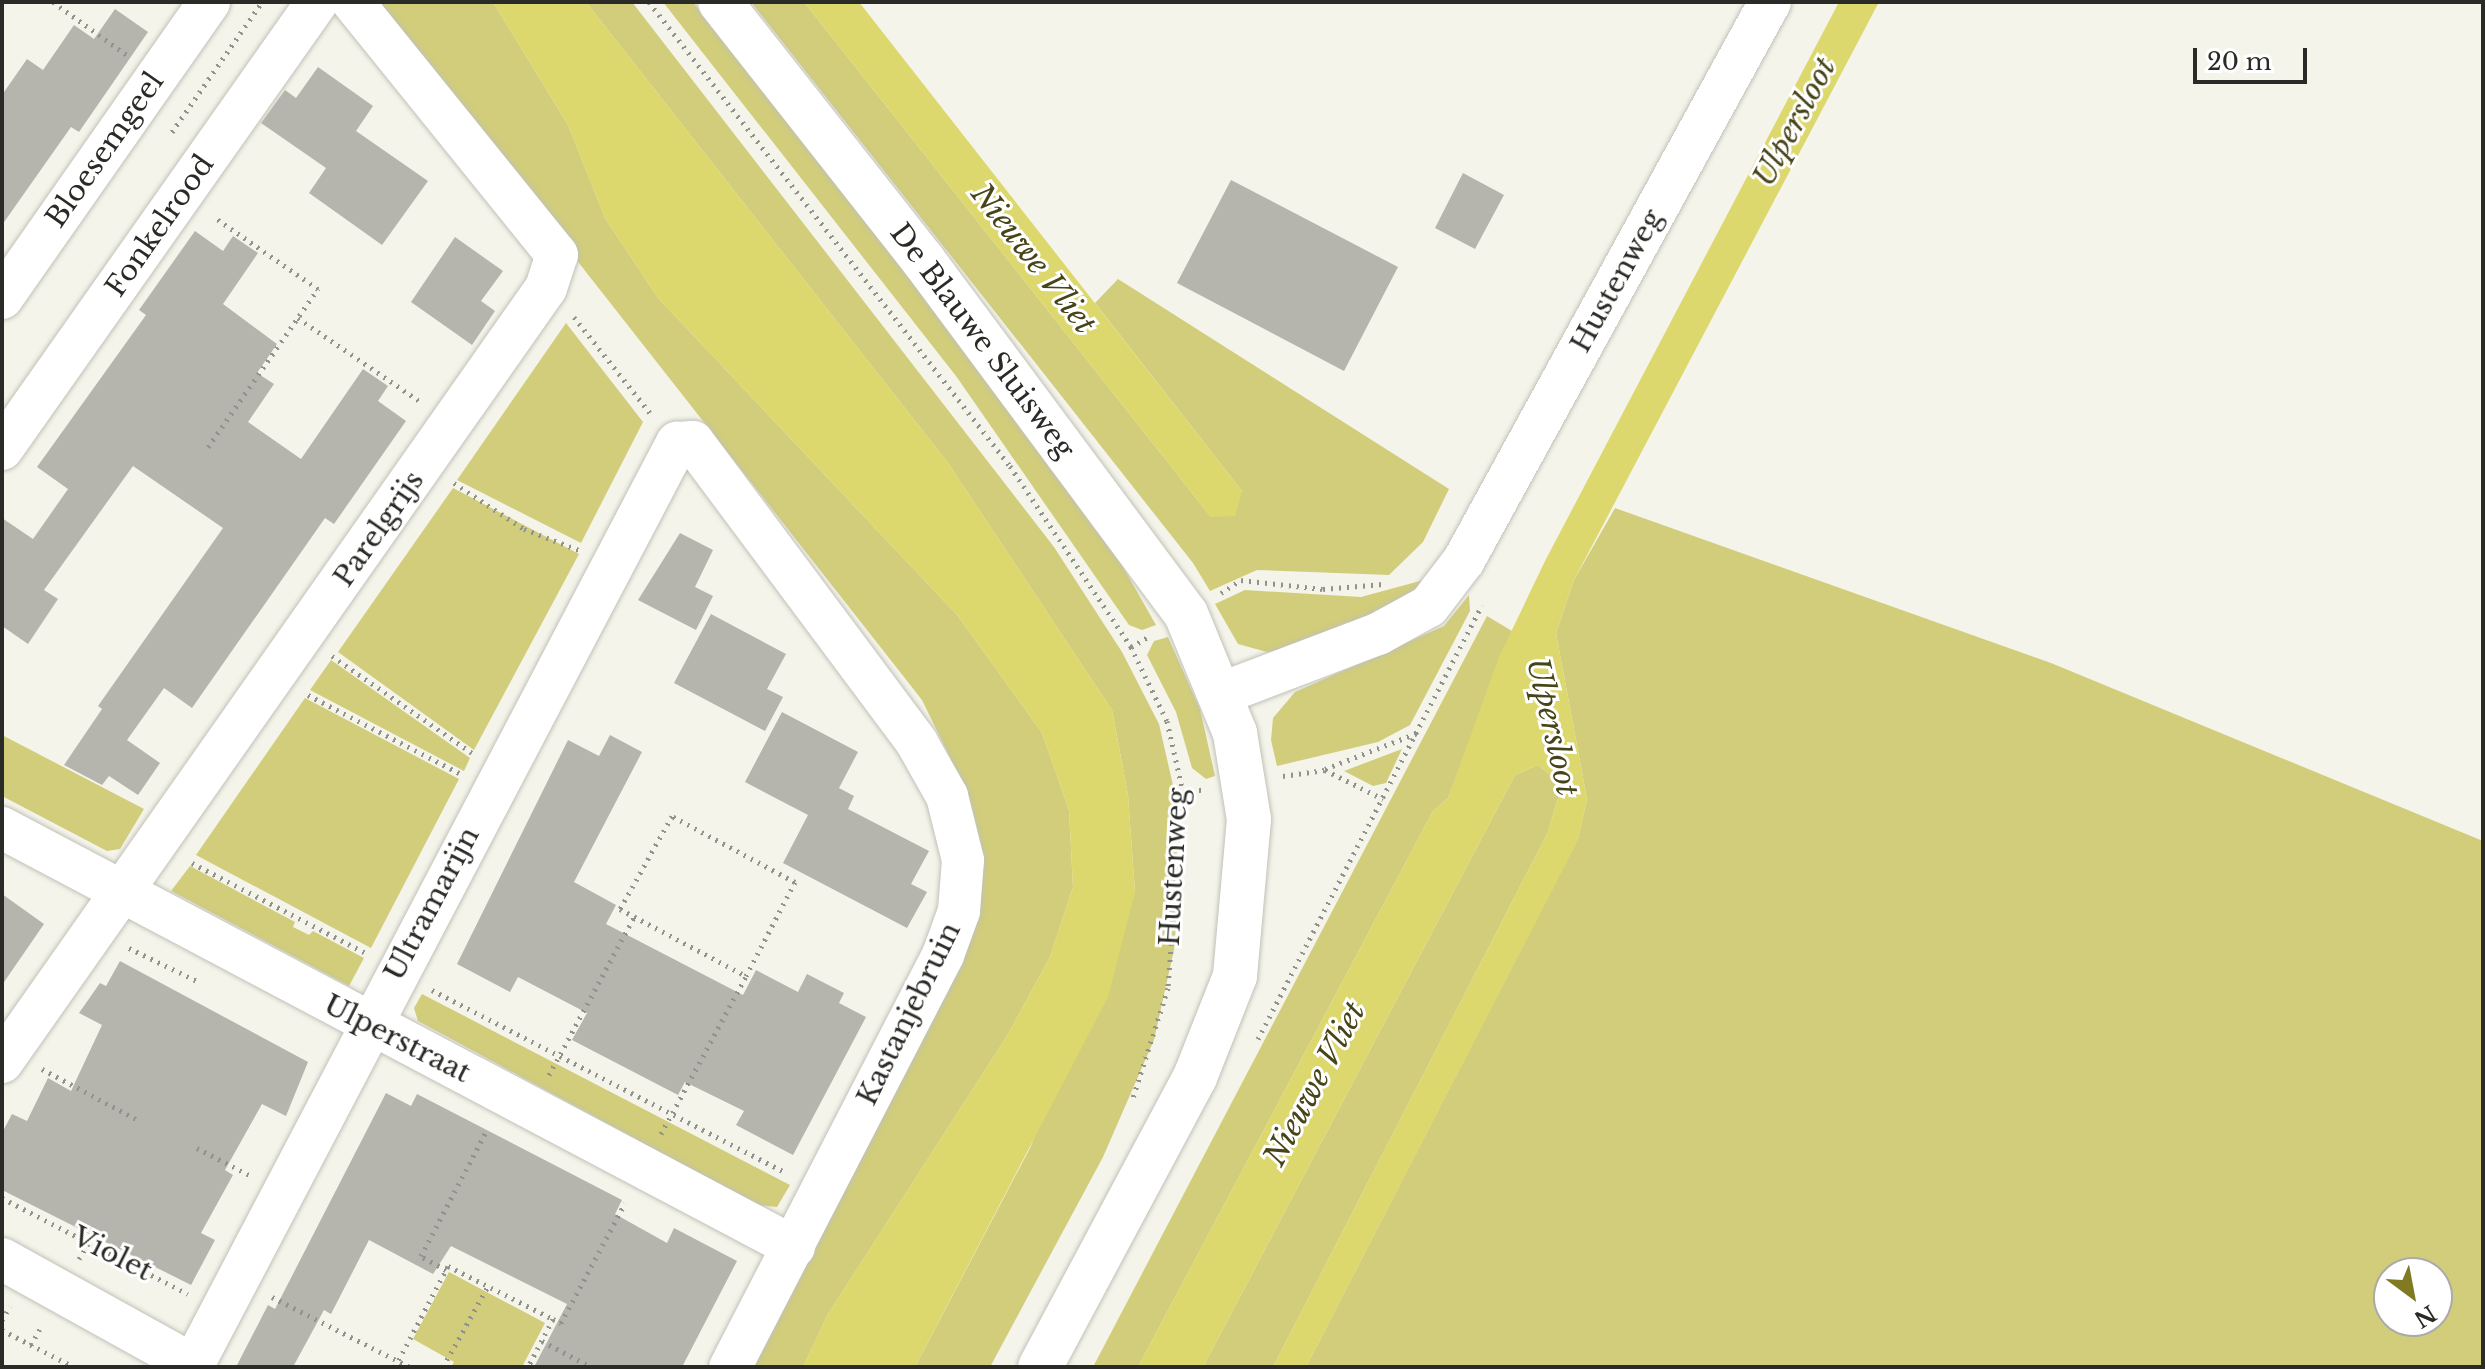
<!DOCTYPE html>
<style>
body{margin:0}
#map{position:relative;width:2485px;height:1369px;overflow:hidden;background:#f4f4eb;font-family:"Libre Baskerville",serif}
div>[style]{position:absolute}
.green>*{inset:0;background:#d1cd7b}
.water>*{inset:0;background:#ddd86d}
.building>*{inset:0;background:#b5b5ad}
.path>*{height:5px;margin-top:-2.5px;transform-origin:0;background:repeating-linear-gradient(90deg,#92928c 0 2px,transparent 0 8px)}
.roads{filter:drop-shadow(0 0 2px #c1c1b8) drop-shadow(0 0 2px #c1c1b8)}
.street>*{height:42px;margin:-21px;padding:0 21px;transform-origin:21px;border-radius:21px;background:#fff}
.secondary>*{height:44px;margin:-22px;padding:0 22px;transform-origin:22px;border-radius:22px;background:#fff}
span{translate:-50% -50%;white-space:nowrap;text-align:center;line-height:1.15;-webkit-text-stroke:6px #fff;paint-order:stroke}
.street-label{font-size:28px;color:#2a2a27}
.water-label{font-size:30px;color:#464418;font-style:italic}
.frame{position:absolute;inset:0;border:4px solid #2a2a27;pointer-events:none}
.north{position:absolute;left:2373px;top:1257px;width:80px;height:80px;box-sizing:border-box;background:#fff;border:2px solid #aaaaa9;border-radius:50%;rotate:148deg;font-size:22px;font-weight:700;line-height:32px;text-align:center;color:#2a2a27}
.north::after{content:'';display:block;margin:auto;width:28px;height:36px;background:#807b22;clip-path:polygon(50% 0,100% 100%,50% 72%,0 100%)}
.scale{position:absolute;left:2193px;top:48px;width:114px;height:36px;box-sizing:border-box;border:4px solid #2a2a27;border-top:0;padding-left:10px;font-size:24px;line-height:28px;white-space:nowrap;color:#2a2a27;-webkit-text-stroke:6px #fff;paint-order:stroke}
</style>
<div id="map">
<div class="green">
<i style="clip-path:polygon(374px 2px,493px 2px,568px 125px,605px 218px,658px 298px,958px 616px,1042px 733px,1069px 810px,1073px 887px,1050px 957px,1007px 1036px,828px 1314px,803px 1367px,754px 1367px,960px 965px,957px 772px,922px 700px)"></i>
<i style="clip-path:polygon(586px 2px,632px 2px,1054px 547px,1122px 652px,1159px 724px,1175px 794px,1179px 927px,1154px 1040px,1103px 1157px,990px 1367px,915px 1367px,1030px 1148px,1135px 892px,1128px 795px,1112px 710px,948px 463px)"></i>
<i style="clip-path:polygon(663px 2px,693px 2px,934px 309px,1123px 567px,1156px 625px,1142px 630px,1129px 625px,956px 376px)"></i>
<i style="clip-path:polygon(751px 2px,804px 2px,1211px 517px,1242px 491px,1095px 303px,1118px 279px,1449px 489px,1423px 542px,1389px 575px,1257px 570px,1210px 591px,1193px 563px)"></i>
<i style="clip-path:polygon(566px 323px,643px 422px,581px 543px,457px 480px)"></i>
<i style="clip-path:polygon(453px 488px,579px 554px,474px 750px,338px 652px)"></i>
<i style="clip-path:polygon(evenodd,1615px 508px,2051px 663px,2483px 841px,2483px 1367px,1306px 1367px,1578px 839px,1587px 799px,1556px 633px,1574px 580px,1615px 508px,2389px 1273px,2437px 1273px,2437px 1321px,2389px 1321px,2389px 1273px)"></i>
<i style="clip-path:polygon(1431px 578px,1398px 606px,1302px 646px,1267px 652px,1238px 644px,1215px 604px,1245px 590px,1361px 597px)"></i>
<i style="clip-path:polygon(1469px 595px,1470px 611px,1410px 725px,1378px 742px,1277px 766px,1271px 740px,1273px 718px,1295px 692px,1444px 626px)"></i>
<i style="clip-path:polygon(1487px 616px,1512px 631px,1448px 798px,1433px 811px,1138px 1367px,1093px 1367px)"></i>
<i style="clip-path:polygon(1168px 637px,1200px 709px,1215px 776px,1206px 779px,1192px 768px,1176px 712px,1147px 655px,1154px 641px)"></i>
<i style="clip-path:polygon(331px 660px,470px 758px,464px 771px,310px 690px)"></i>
<i style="clip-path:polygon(305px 698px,459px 779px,371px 948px,196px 855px)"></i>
<i style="clip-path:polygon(2px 735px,144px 809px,120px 849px,107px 851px,2px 796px)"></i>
<i style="clip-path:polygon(1402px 749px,1386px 783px,1373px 786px,1344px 771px)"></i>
<i style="clip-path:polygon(1538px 765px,1552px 776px,1559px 795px,1548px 832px,1273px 1367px,1203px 1367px,1515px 775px)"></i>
<i style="clip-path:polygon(190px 866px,295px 922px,293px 927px,309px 935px,313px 931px,364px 958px,349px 986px,171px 891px)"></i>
<i style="clip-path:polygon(422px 994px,790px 1185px,777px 1207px,758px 1205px,418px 1021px,414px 1008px)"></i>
<i style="clip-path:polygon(449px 1272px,545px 1323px,522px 1367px,451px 1367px,454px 1362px,413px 1339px)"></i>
</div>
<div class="water">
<i style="clip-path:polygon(493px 2px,586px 2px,948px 463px,1112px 710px,1128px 795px,1135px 892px,1108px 997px,915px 1367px,803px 1367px,828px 1314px,1007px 1036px,1050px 957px,1073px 887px,1069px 810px,1042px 733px,958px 616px,658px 298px,605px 218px,568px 125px)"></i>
<i style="clip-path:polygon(804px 2px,859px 2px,1242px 491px,1235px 516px,1211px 517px)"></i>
<i style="clip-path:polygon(1839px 2px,1879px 2px,1574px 580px,1556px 633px,1587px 799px,1578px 840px,1306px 1367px,1273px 1367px,1548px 832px,1559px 795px,1552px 776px,1538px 765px,1515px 775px,1203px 1367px,1138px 1367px,1433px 811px,1448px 798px,1499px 657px,1545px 561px)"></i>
</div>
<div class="building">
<i style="clip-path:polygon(115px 9px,148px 32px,79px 132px,71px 127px,2px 225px,2px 95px,27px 59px,43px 70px,74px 25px,94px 39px)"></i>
<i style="clip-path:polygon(318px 67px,373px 106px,356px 131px,428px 181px,382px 245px,309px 193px,326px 168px,261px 123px,285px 90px,296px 98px)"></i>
<i style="clip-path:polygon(1463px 173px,1504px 195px,1475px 249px,1435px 228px)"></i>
<i style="clip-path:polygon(1231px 180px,1398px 267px,1344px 371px,1177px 283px)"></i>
<i style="clip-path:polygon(195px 231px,223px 251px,233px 236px,258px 253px,223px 304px,277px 344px,257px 373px,274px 384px,248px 422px,301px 459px,363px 369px,388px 386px,378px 401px,406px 421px,334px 524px,325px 518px,192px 708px,164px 688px,127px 740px,160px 763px,138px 795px,109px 776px,102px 785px,64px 765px,102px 709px,98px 706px,223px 528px,133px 466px,44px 590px,58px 599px,28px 644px,2px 626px,2px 518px,33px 539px,68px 489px,37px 467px,146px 315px,139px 310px)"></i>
<i style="clip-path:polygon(455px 237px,503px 271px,481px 301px,495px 311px,472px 345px,411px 302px)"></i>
<i style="clip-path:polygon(680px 533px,713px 550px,695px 587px,713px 596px,696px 630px,638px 600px)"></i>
<i style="clip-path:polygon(711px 614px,786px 654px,767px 689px,783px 697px,765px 731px,674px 683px)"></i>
<i style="clip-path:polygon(782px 712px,858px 752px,839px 788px,854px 796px,848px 809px,929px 851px,911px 884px,927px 892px,907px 928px,783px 863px,808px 815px,745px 782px)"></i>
<i style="clip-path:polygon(610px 735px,642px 752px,574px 882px,616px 905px,606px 924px,743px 995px,756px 970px,798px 992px,807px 974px,844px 993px,839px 1003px,866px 1017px,793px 1155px,736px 1125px,744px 1111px,685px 1082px,678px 1095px,572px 1040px,587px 1013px,518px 977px,510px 992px,457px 964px,568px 740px,599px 756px)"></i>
<i style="clip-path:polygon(2px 894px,44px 924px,2px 985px)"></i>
<i style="clip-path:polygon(120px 961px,308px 1062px,286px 1116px,262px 1104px,225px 1170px,233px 1175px,201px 1233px,215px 1240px,191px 1285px,2px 1190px,2px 1133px,12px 1114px,27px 1121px,48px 1078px,71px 1091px,102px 1025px,79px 1013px,100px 983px,106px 986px)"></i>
<i style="clip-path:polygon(386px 1093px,411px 1106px,417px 1094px,622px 1200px,615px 1214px,667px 1243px,674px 1228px,737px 1261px,682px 1367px,534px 1367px,567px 1304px,451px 1246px,433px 1274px,369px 1240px,331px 1314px,324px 1310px,293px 1367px,236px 1367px,268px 1305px,275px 1309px)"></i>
</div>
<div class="path">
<i style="left:53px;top:2px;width:91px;rotate:35.6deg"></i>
<i style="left:649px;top:2px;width:588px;rotate:52.12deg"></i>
<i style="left:1010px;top:466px;width:218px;rotate:56.2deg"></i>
<i style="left:1131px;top:647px;width:82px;rotate:64.1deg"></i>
<i style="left:1167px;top:721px;width:73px;rotate:77.3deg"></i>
<i style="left:1183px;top:792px;width:197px;rotate:94.4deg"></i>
<i style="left:1168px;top:988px;width:115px;rotate:107.7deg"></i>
<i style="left:172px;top:132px;width:158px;rotate:-55.3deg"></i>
<i style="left:574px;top:317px;width:122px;rotate:51.6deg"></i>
<i style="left:298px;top:318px;width:147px;rotate:34.4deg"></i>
<i style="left:208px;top:447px;width:193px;rotate:-55.2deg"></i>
<i style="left:318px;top:289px;width:126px;rotate:-145.3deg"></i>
<i style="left:454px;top:483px;width:84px;rotate:33.3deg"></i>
<i style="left:524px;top:529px;width:59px;rotate:20.9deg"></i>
<i style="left:1221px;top:593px;width:24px;rotate:-33deg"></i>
<i style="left:1241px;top:580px;width:82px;rotate:6.3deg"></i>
<i style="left:1323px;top:589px;width:60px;rotate:-4.8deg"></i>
<i style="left:1131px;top:647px;width:23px;rotate:-31deg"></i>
<i style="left:332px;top:656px;width:170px;rotate:34.7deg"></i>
<i style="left:308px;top:695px;width:170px;rotate:27.3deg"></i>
<i style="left:1325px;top:769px;width:102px;rotate:-21.3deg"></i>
<i style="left:1283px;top:776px;width:42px;rotate:-8.1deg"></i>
<i style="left:1325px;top:770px;width:65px;rotate:26.6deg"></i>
<i style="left:1183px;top:792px;width:23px;rotate:-7deg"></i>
<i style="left:192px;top:863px;width:194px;rotate:27.4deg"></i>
<i style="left:129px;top:948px;width:78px;rotate:25.9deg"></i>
<i style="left:432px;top:990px;width:399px;rotate:27.3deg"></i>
<i style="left:1258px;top:1039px;width:488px;rotate:-62.7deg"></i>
<i style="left:42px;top:1069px;width:111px;rotate:28deg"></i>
<i style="left:549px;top:1075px;width:179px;rotate:-61.7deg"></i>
<i style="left:661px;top:1134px;width:179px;rotate:-61.7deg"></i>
<i style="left:746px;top:976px;width:106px;rotate:-62.5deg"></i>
<i style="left:795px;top:882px;width:140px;rotate:-151.8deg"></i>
<i style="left:672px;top:816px;width:107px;rotate:119.2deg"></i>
<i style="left:620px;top:909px;width:143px;rotate:28deg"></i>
<i style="left:197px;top:1148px;width:59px;rotate:27.4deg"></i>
<i style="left:2px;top:1198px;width:209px;rotate:27.3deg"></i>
<i style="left:79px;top:1259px;width:20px;rotate:-60deg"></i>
<i style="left:446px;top:1270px;width:29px;rotate:-151deg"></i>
<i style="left:421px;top:1256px;width:142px;rotate:-62.4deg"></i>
<i style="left:272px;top:1297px;width:155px;rotate:26.9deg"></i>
<i style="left:553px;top:1319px;width:9px;rotate:27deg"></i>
<i style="left:561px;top:1323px;width:136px;rotate:-61.9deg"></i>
<i style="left:2px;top:1320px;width:16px;rotate:-60deg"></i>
<i style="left:2px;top:1330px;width:81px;rotate:27.2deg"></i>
<i style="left:542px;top:1341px;width:55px;rotate:28deg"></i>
<i style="left:31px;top:1345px;width:21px;rotate:-61deg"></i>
<i style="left:395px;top:1367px;width:114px;rotate:-62.3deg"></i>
<i style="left:448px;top:1266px;width:118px;rotate:26.8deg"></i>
<i style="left:553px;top:1319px;width:54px;rotate:117.5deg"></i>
<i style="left:443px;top:1367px;width:93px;rotate:-60.9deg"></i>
</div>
<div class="roads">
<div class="street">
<i style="left:2px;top:298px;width:361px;rotate:-55deg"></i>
<i style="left:2px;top:449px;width:547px;rotate:-54.83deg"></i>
<i style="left:1220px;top:694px;width:169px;rotate:-20.8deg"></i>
<i style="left:1378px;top:634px;width:58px;rotate:-28.8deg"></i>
<i style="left:1429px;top:606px;width:58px;rotate:-52.7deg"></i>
<i style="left:1464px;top:560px;width:636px;rotate:-61.26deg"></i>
<i style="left:2px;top:828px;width:896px;rotate:27.88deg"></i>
<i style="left:2px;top:1062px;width:946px;rotate:-54.9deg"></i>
<i style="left:546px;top:288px;width:35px;rotate:-72deg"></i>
<i style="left:557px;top:255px;width:325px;rotate:-128.9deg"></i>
<i style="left:2px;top:1259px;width:218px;rotate:29deg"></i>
<i style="left:192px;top:1367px;width:1044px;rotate:-62.31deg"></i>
<i style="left:677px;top:443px;width:16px;rotate:-4deg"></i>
<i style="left:693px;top:442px;width:375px;rotate:53.3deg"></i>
<i style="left:917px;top:743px;width:61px;rotate:60.5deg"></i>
<i style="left:947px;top:796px;width:66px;rotate:76deg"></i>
<i style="left:963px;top:860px;width:51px;rotate:94.5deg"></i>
<i style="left:959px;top:911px;width:47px;rotate:110deg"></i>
<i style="left:943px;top:955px;width:464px;rotate:117.3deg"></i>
</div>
<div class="secondary">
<i style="left:720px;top:2px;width:328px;rotate:51.8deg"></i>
<i style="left:923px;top:260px;width:441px;rotate:53.4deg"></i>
<i style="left:1186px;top:614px;width:129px;rotate:67.6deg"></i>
<i style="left:1235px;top:733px;width:87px;rotate:80.8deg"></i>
<i style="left:1249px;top:819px;width:158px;rotate:95.1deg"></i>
<i style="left:1235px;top:976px;width:109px;rotate:111.6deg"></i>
<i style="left:1195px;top:1077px;width:329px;rotate:118.1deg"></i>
</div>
</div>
<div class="street-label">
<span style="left:105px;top:150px;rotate:-55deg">Bloesemgeel</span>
<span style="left:160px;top:226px;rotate:-55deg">Fonkelrood</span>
<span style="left:1617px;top:281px;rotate:-61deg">Hustenweg</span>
<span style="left:982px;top:341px;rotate:53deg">De Blauwe Sluisweg</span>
<span style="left:379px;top:529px;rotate:-55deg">Parelgrijs</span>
<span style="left:1174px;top:867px;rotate:-87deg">Hustenweg</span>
<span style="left:432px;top:904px;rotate:-62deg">Ultramarijn</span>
<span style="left:909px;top:1014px;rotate:-64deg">Kastanjebruin</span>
<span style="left:397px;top:1039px;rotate:27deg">Ulperstraat</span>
<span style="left:112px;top:1254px;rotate:27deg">Violet</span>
</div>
<div class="water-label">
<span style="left:1795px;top:122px;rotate:-62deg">Ulpersloot</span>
<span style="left:1033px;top:259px;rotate:52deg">Nieuwe Vliet</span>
<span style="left:1552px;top:727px;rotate:77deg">Ulpersloot</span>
<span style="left:1315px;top:1084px;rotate:-62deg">Nieuwe Vliet</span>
</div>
<div class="frame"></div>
<div class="north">N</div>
<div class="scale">20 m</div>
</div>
